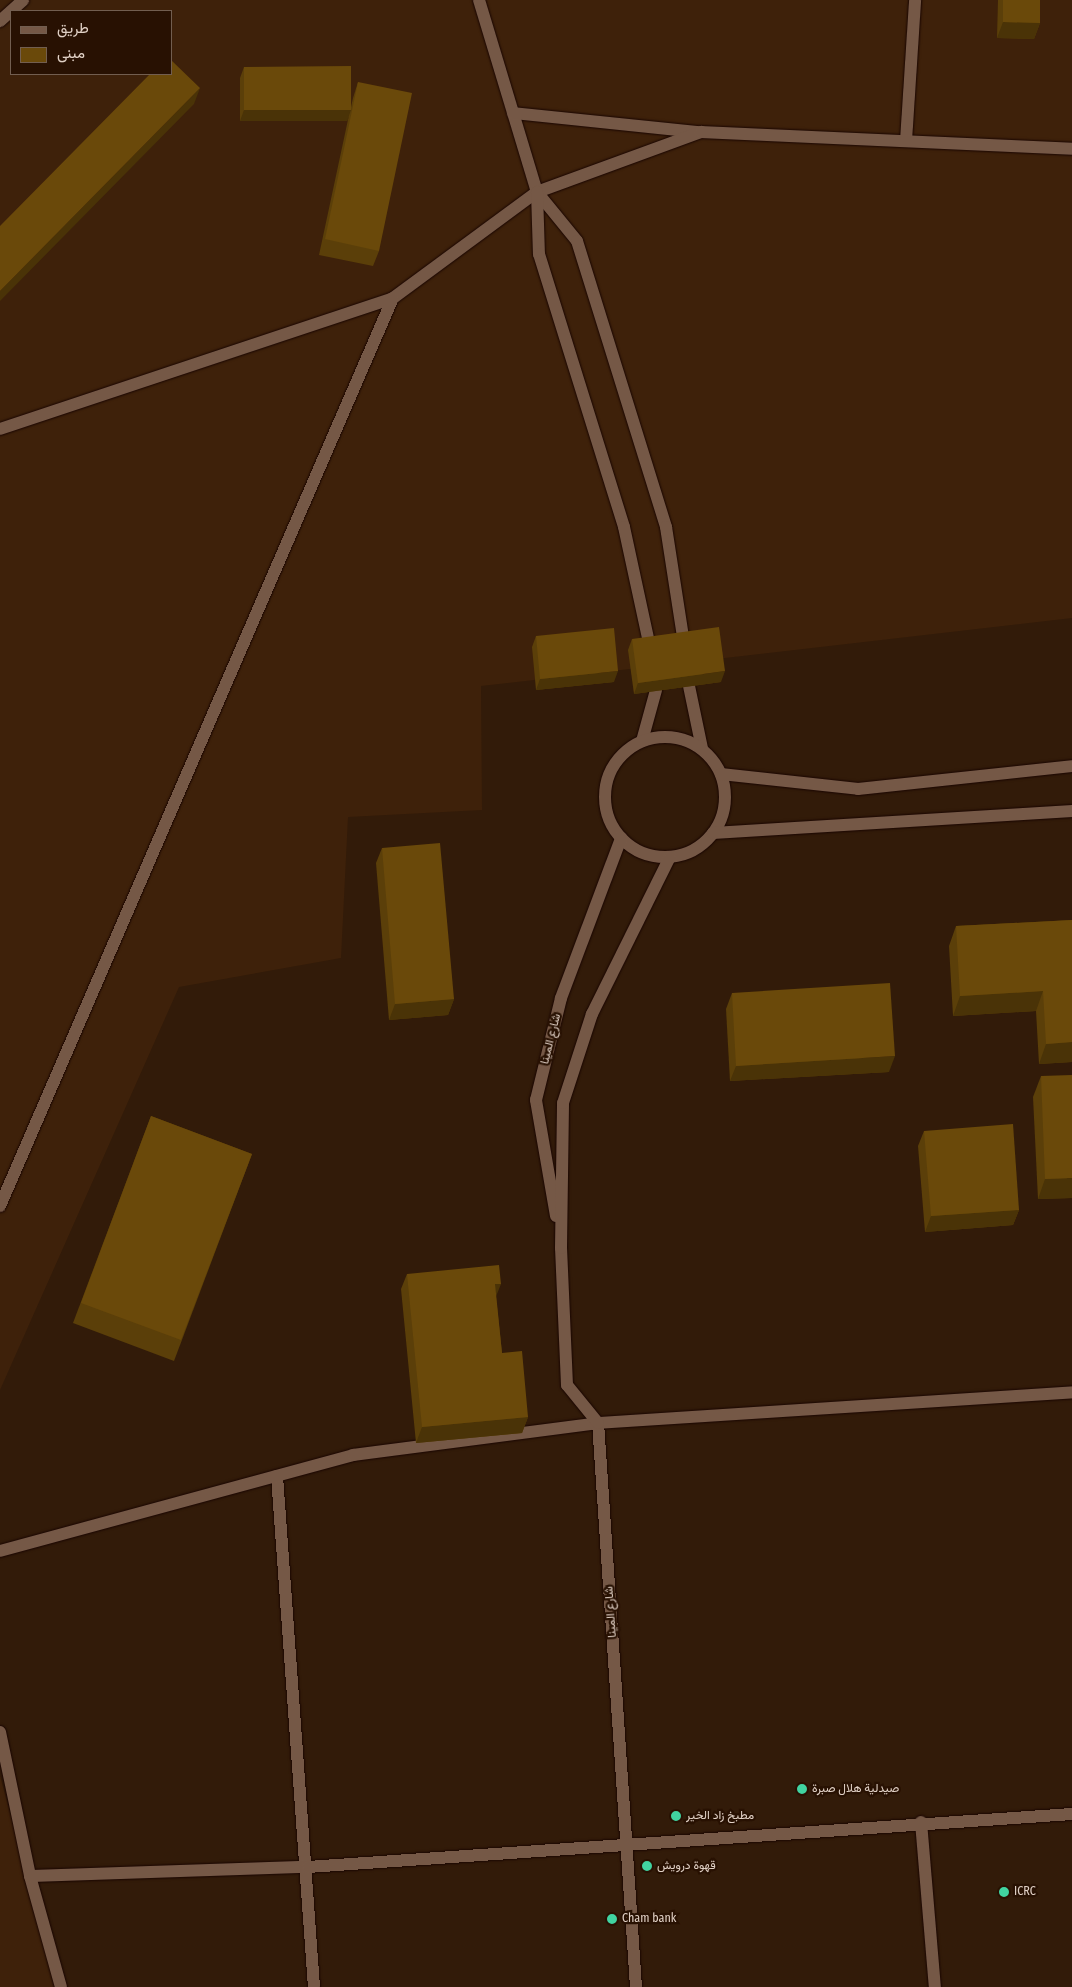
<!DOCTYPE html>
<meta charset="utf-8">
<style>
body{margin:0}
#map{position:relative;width:1072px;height:1987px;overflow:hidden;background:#321b09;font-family:"Fira Sans Condensed",Vazirmatn,sans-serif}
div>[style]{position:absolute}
.built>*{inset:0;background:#3e210a}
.roads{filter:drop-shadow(0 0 1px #190500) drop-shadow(0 0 1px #190500)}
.service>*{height:12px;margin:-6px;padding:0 6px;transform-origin:6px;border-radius:6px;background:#755846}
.minor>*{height:12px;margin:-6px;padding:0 6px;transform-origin:6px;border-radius:6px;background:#755846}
.tertiary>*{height:12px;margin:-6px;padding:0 6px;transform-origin:6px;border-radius:6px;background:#755846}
.tertiary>.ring{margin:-6px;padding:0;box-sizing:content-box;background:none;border:12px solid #755846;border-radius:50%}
.wall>*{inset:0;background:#5b3f09}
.shaded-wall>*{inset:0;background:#4a3307}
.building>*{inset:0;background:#6a490a}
.dots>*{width:14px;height:14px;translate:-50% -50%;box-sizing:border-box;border:2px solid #281102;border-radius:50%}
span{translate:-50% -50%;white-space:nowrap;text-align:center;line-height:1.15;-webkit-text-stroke:4.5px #281102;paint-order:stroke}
.street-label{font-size:12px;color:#e1d1c6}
.poi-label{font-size:12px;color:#e1d1c6}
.left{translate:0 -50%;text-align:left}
.legend{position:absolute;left:10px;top:10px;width:162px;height:65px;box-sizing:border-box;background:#281102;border:1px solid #725e50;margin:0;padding:6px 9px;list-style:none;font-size:15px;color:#e1d1c6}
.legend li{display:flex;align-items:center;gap:10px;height:25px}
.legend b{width:25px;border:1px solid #725e50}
</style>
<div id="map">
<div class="built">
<i style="clip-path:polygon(evenodd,0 0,1072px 0,1072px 618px,481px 686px,482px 810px,348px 817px,341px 958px,179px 987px,0 1390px,0 0,11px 11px,171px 11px,171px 74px,11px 74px,11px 11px)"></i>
<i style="clip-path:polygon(0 1776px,58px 1987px,0 1987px)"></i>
</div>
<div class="roads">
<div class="service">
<i style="left:479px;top:0;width:201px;rotate:73.2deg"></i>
<i style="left:0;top:21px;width:31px;rotate:-42deg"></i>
<i style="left:513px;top:113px;width:186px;rotate:5.9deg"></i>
<i style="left:906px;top:141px;width:141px;rotate:-86.3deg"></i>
<i style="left:0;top:429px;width:414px;rotate:-18.4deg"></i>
<i style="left:393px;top:298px;width:179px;rotate:-36.4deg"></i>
<i style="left:537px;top:192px;width:175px;rotate:-20.1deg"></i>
<i style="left:701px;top:132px;width:371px;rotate:2.6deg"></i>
</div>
<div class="minor">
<i style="left:537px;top:192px;width:63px;rotate:50.8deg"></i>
<i style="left:577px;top:241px;width:300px;rotate:72.7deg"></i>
<i style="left:666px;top:527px;width:117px;rotate:81.2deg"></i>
<i style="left:537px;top:192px;width:62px;rotate:88.2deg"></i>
<i style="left:539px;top:254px;width:286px;rotate:72.7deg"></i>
<i style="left:624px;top:527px;width:123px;rotate:77.8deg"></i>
<i style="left:689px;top:686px;width:63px;rotate:78.2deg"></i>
<i style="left:642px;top:741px;width:53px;rotate:-74.6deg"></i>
<i style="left:0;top:1206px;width:989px;rotate:-66.6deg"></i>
<i style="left:277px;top:1476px;width:512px;rotate:85.86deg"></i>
<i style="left:0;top:1551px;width:366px;rotate:-15.2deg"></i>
<i style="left:353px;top:1455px;width:247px;rotate:-7.4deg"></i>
<i style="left:598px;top:1423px;width:475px;rotate:-3.7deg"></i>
<i style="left:0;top:1732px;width:147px;rotate:78.2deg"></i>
<i style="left:30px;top:1876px;width:115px;rotate:74.4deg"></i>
<i style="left:921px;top:1822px;width:166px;rotate:85.2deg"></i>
<i style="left:30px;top:1876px;width:278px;rotate:-1.9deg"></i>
<i style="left:308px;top:1867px;width:766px;rotate:-3.97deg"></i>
</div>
<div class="tertiary">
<i class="ring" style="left:605px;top:737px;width:108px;height:108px"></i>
<i style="left:721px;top:774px;width:138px;rotate:6.2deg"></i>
<i style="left:858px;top:789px;width:215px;rotate:-6.1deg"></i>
<i style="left:713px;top:833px;width:360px;rotate:-3.5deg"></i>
<i style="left:556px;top:1216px;width:118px;rotate:-99.8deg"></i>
<i style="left:536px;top:1100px;width:105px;rotate:-76.2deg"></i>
<i style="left:561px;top:998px;width:171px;rotate:-69.4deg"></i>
<i style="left:636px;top:1987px;width:565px;rotate:-93.85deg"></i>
<i style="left:598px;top:1423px;width:49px;rotate:-129.2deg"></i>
<i style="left:567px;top:1385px;width:137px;rotate:-92.5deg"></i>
<i style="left:561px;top:1248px;width:145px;rotate:-89.2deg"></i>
<i style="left:563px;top:1103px;width:94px;rotate:-72deg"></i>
<i style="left:592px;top:1014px;width:175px;rotate:-63.6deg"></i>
</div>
</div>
<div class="wall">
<i style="clip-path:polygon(998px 0,1040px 0,1040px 23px,1034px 39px,997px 38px)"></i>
<i style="clip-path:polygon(244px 67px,351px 107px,353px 98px,358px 82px,379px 251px,373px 266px,319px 255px,349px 115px,347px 121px,240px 121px,240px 78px)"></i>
<i style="clip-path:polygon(536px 636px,614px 682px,536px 690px,532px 647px)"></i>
<i style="clip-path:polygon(632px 639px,721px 682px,634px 694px,628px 650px)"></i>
<i style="clip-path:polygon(382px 848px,454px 999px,448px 1015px,389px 1020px,376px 863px)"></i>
<i style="clip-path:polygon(1072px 920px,1072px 1062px,1039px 1064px,1036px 1011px,953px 1016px,949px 946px,956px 926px)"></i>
<i style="clip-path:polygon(732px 993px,889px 1072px,730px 1081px,726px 1009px)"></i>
<i style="clip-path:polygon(1041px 1076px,1072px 1198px,1038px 1199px,1033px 1097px)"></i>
<i style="clip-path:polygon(151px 1116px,252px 1154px,174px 1361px,73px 1323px)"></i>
<i style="clip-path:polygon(924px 1131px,1019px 1210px,1013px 1225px,925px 1232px,918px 1146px)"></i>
<i style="clip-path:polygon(407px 1274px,496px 1297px,502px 1353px,528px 1417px,522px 1433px,416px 1443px,401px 1289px)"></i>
</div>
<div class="shaded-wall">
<i style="clip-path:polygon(1003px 22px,1040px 23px,1034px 39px,997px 38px)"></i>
<i style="clip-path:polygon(200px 88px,194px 104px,0 301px,0 291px)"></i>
<i style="clip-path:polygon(244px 110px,351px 110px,347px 121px,240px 121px)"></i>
<i style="clip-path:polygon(618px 671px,614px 682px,536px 690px,540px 679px)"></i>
<i style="clip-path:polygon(725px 671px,721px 682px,634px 694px,638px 683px)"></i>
<i style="clip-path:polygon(1043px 991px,1036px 1011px,953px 1016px,960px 996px)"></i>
<i style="clip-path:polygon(454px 999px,448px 1015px,389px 1020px,395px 1004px)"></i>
<i style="clip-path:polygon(1072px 1042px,1072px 1062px,1039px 1064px,1046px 1044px)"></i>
<i style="clip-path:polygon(895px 1056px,889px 1072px,730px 1081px,736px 1066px)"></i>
<i style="clip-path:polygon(1072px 1178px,1072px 1198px,1038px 1199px,1045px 1179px)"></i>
<i style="clip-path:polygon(1019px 1210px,1013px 1225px,925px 1232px,931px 1216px)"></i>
<i style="clip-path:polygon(495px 1284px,501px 1284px,495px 1299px)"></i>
<i style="clip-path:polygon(528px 1417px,522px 1433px,416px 1443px,422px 1427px)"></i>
</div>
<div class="building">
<i style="clip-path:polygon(1003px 0,1040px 0,1040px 23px,1003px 22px)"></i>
<i style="clip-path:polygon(171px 60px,200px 88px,0 291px,0 226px,150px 74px,171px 74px)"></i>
<i style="clip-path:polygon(351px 66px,351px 110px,244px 110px,244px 67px)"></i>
<i style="clip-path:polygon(358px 82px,412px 93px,379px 251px,325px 239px)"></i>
<i style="clip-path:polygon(719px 627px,725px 671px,638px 683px,632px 639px)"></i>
<i style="clip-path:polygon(614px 628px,618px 671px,540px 679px,536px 636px)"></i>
<i style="clip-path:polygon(440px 843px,454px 999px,395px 1004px,382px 848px)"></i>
<i style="clip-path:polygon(1072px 920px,1072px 1042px,1046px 1044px,1043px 991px,960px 996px,956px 926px)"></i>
<i style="clip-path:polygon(890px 983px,895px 1056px,736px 1066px,732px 993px)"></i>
<i style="clip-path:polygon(1072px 1075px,1072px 1178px,1045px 1179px,1041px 1076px)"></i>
<i style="clip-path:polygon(151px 1116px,252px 1154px,181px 1340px,81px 1303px)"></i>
<i style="clip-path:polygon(1013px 1124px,1019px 1210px,931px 1216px,924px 1131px)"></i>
<i style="clip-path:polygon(499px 1265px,501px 1284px,495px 1284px,502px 1353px,522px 1351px,528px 1417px,422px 1427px,407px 1274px)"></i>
</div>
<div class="dots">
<i style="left:802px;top:1789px;background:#41d4a1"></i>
<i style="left:676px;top:1816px;background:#41d4a1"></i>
<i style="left:647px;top:1866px;background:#41d4a1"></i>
<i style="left:1004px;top:1892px;background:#41d4a1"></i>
<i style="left:612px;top:1919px;background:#41d4a1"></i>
</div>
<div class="street-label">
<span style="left:551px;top:1039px;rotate:-76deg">شارع المينا</span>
<span style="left:611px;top:1612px;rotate:-94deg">شارع المينا</span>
</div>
<div class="poi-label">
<span class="left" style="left:812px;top:1789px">صيدلية هلال صبرة</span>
<span class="left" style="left:686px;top:1816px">مطبخ زاد الخير</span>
<span class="left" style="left:657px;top:1866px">قهوة درويش</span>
<span class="left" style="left:1014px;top:1892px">ICRC</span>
<span class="left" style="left:622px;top:1919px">Cham bank</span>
</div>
<ul class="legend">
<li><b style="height:6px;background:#755846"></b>طريق</li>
<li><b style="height:14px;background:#6a490a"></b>مبنى</li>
</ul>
</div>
